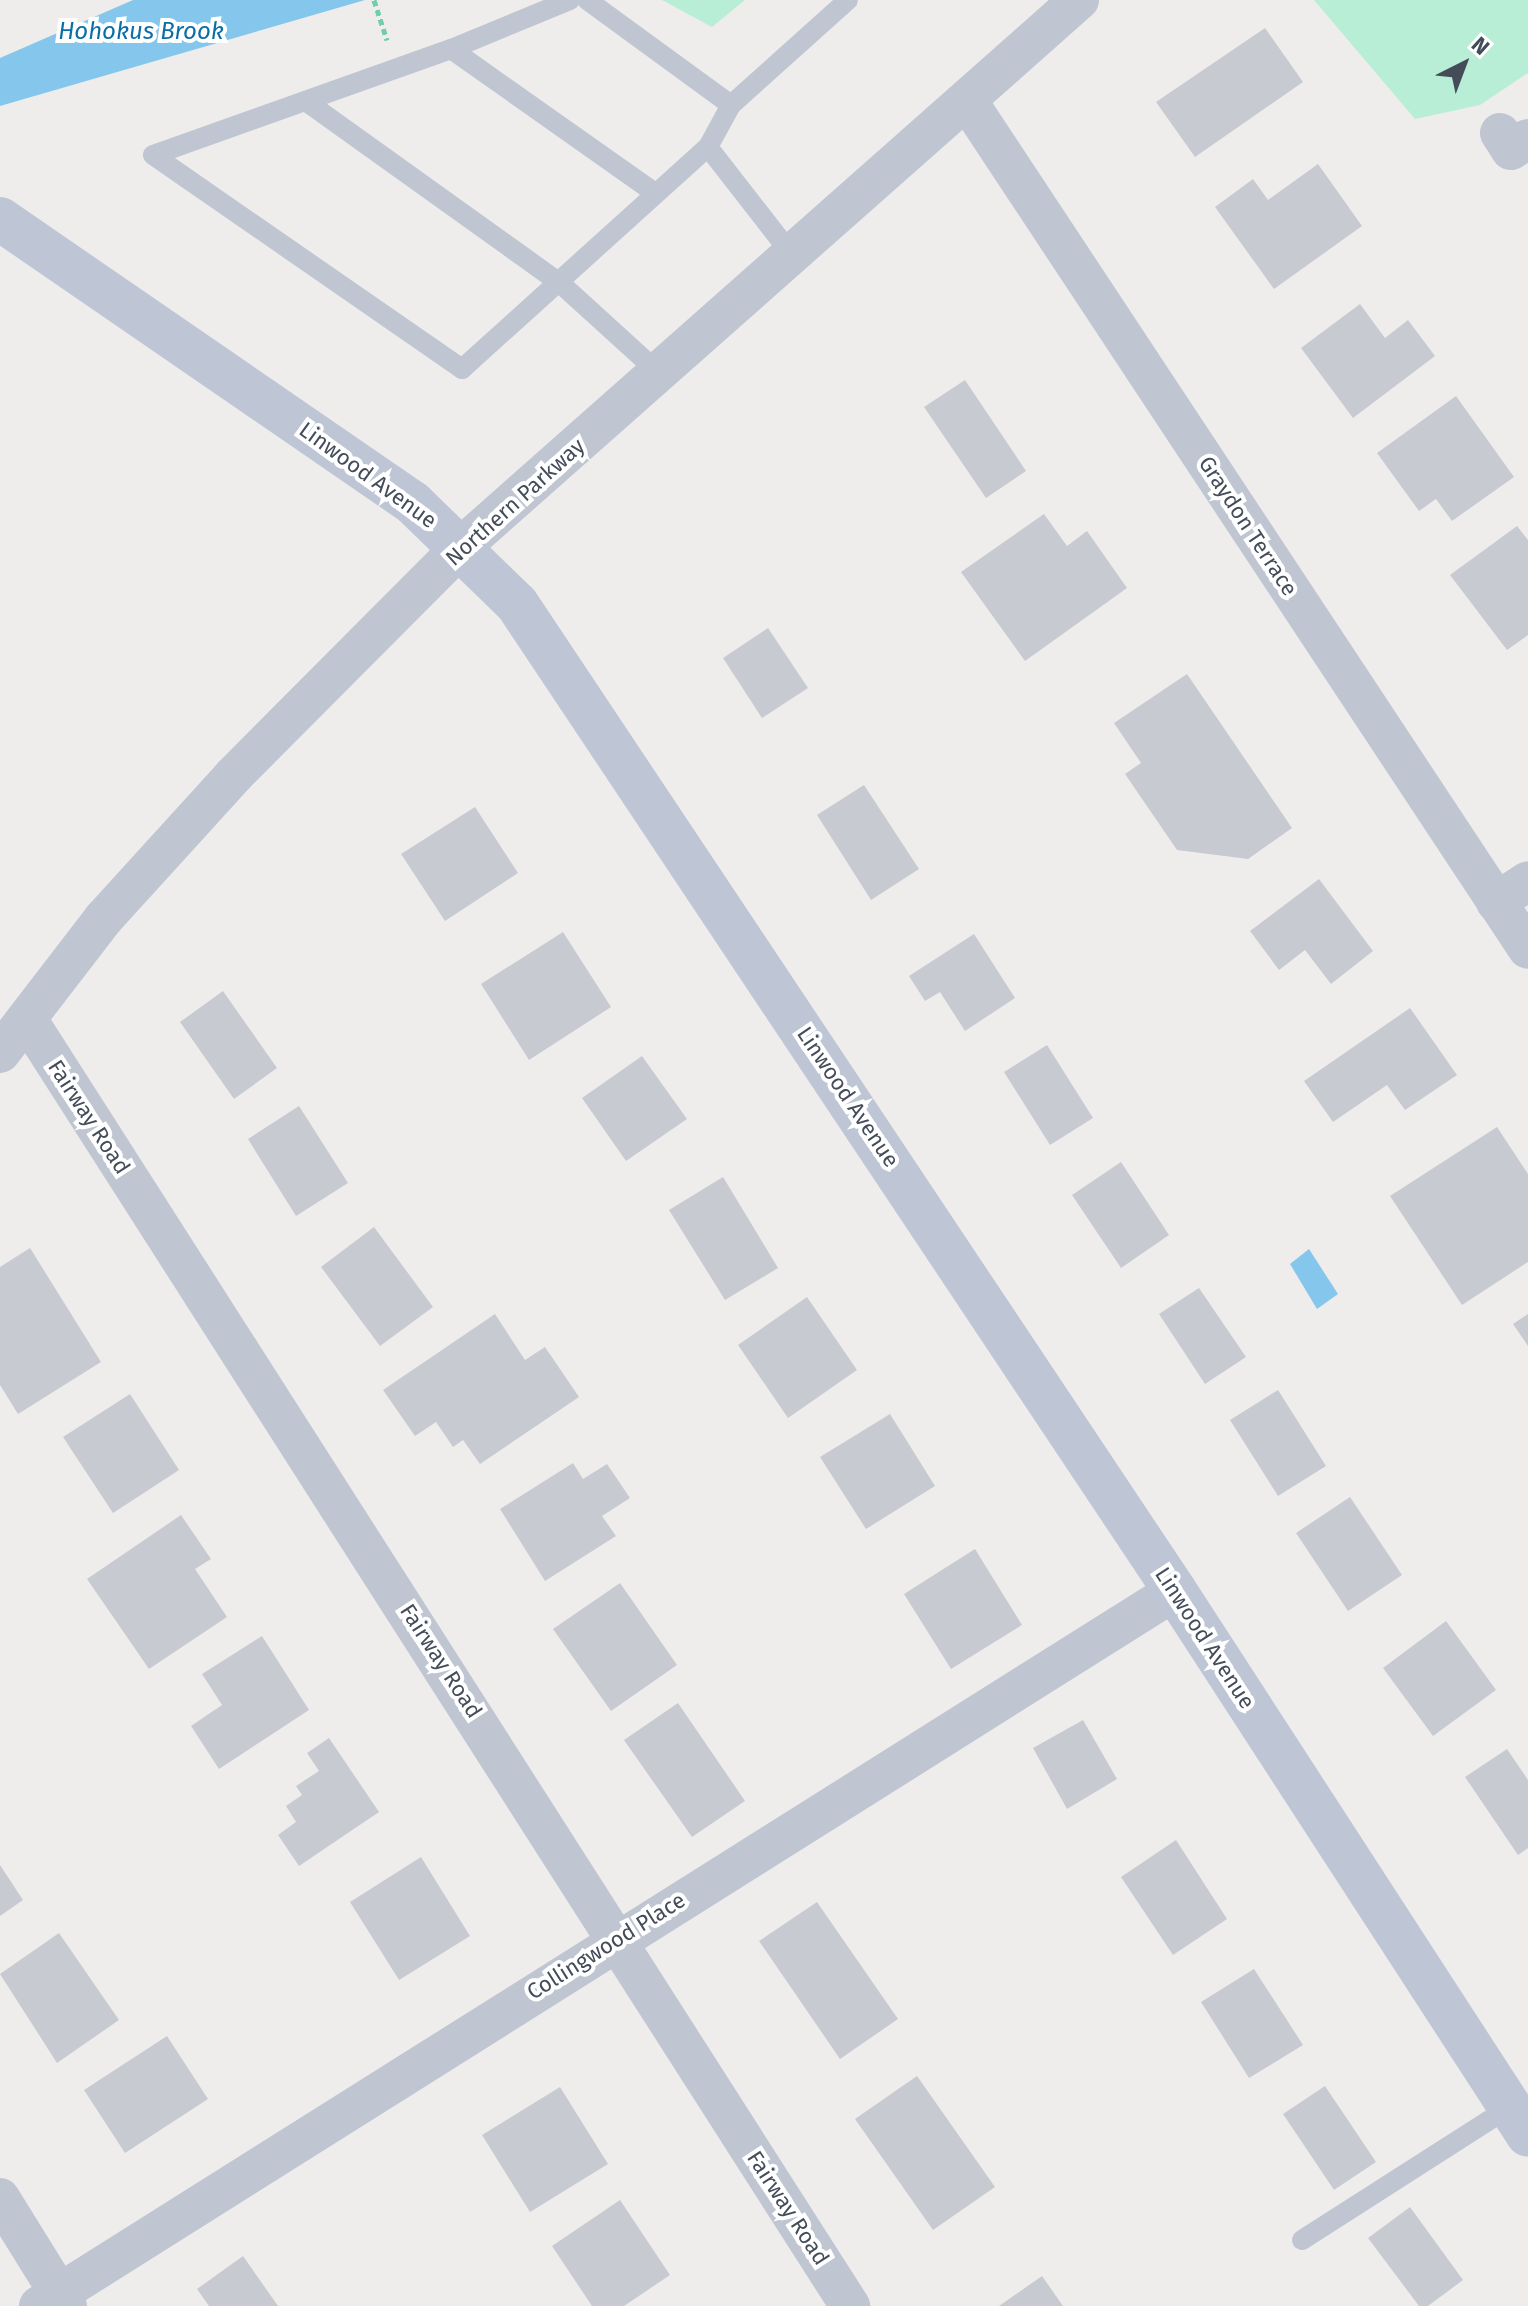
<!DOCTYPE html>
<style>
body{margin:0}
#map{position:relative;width:1528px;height:2306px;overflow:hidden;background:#efecec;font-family:"Fira Sans",sans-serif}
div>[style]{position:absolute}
.green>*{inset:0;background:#b8eed6}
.water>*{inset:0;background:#85c7ec}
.building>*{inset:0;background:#c8cad2}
.path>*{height:5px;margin-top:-2.5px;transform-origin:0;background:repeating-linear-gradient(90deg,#70cdad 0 6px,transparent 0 10px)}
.service>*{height:20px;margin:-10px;padding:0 10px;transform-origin:10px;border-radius:10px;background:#bfc6d2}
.minor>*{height:40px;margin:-20px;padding:0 20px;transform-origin:20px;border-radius:20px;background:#bfc6d2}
.secondary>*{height:44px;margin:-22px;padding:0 22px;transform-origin:22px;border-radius:22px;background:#bec6d6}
span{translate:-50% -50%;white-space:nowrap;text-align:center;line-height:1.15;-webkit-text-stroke:8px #fff;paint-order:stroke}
.street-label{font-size:22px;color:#444c59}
.water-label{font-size:24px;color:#0a6ea7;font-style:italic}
.north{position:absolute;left:1424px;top:24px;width:80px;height:80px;-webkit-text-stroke:6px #fff;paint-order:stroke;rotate:42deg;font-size:22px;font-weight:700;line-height:32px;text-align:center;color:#444c59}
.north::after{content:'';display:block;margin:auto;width:28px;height:36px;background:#444c59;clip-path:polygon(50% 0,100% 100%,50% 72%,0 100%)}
</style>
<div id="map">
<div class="green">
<i style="clip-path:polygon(662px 0,745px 0,712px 27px)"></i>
<i style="clip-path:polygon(1314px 0,1528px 0,1528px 73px,1480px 105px,1415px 119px)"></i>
</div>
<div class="water">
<i style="clip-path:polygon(133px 0,365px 0,0 106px,0 58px)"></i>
<i style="clip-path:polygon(1309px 1249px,1338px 1294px,1317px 1309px,1290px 1264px)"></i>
</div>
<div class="building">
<i style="clip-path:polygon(1265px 28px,1303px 82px,1195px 157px,1156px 102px)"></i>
<i style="clip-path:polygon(1318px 164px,1362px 226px,1274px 289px,1215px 207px,1253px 179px,1268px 200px)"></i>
<i style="clip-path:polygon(1360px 304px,1385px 338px,1408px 320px,1435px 356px,1353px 418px,1301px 348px)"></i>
<i style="clip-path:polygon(965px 380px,1026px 471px,986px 498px,924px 407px)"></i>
<i style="clip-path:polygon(1456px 396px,1514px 477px,1452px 521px,1436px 499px,1419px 511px,1377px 453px)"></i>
<i style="clip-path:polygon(1044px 514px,1067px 546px,1087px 531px,1127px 588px,1025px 661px,961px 572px)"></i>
<i style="clip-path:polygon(1517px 526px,1528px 540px,1528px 635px,1507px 650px,1450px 575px)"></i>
<i style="clip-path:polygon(768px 628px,808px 688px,762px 718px,723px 658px)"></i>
<i style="clip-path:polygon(1187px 674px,1292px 828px,1248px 859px,1177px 850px,1125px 774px,1141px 763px,1114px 723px)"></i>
<i style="clip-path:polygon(864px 785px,919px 869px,871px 900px,817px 815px)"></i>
<i style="clip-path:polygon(475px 807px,518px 873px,445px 921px,401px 854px)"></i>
<i style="clip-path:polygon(1319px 879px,1373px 951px,1331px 984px,1305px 950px,1279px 970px,1250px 931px)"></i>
<i style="clip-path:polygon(563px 932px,611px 1007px,529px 1060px,481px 984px)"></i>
<i style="clip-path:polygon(974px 934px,1015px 998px,965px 1031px,940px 992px,925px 1001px,909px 976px)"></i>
<i style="clip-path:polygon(223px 991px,277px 1068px,234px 1099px,180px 1022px)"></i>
<i style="clip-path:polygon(1410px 1008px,1457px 1075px,1405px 1110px,1387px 1085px,1333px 1122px,1304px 1081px)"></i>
<i style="clip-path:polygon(1047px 1045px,1093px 1118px,1050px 1145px,1004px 1072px)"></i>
<i style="clip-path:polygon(642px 1056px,687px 1119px,626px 1161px,582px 1098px)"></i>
<i style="clip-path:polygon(299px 1106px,348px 1183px,296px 1216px,248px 1139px)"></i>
<i style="clip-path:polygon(1497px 1127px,1528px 1174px,1528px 1262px,1462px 1305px,1390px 1196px)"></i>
<i style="clip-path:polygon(1121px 1162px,1169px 1235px,1121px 1268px,1072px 1195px)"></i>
<i style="clip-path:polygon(723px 1177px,778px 1268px,725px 1300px,669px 1210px)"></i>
<i style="clip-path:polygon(374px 1227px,433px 1307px,380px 1346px,321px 1267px)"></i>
<i style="clip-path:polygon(30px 1248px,101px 1362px,18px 1414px,0 1385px,0 1267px)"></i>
<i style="clip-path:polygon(1199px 1288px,1246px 1357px,1205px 1384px,1159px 1314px)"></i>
<i style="clip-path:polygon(807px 1297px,857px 1370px,788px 1418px,738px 1345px)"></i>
<i style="clip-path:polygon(495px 1314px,525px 1360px,545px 1347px,579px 1397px,480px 1464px,463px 1440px,453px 1447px,436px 1422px,415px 1436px,383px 1390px)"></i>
<i style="clip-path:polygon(1528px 1314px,1528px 1346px,1513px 1324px)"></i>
<i style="clip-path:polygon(1278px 1390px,1326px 1466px,1278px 1496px,1230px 1420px)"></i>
<i style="clip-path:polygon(130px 1394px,179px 1470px,113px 1513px,63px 1437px)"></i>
<i style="clip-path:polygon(890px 1414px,935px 1486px,866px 1529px,820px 1457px)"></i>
<i style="clip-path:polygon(573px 1463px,583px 1479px,607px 1464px,630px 1498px,602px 1516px,616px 1536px,545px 1581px,500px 1509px)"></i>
<i style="clip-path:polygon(1350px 1497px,1402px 1575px,1348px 1611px,1296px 1533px)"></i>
<i style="clip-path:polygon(181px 1515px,211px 1559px,195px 1569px,227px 1617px,149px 1669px,87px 1579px)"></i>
<i style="clip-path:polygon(975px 1549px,1022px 1625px,951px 1669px,904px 1594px)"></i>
<i style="clip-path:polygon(620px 1583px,677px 1665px,611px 1711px,553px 1629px)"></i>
<i style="clip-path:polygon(1446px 1621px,1496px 1690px,1433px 1736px,1383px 1668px)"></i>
<i style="clip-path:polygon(262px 1636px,309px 1710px,219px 1769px,191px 1726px,222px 1705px,202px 1674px)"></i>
<i style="clip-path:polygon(678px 1703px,745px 1801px,692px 1837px,624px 1740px)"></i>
<i style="clip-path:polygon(1083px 1720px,1117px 1779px,1067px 1809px,1033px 1748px)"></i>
<i style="clip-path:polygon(329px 1738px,379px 1812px,299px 1866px,278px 1835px,296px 1822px,286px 1806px,302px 1795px,296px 1786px,319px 1771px,307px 1753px)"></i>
<i style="clip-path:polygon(1507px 1749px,1528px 1780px,1528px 1848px,1518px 1855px,1465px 1777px)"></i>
<i style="clip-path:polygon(1176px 1840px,1227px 1919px,1173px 1955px,1121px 1877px)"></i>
<i style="clip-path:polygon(421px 1857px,470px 1936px,399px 1980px,350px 1902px)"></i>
<i style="clip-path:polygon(0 1865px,23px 1900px,0 1916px)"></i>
<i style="clip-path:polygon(817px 1902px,898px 2019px,840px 2059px,759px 1941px)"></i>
<i style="clip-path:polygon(59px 1933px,119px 2020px,57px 2063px,0 1974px)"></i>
<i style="clip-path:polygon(1254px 1969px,1303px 2045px,1249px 2078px,1201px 2002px)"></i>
<i style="clip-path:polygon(167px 2036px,208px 2099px,125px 2153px,84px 2090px)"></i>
<i style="clip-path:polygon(917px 2076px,995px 2187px,933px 2230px,855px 2119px)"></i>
<i style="clip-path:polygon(1325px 2086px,1376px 2162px,1334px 2190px,1283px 2114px)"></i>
<i style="clip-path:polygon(560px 2087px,608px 2164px,530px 2212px,482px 2135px)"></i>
<i style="clip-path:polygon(620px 2200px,670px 2275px,624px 2306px,592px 2306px,552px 2246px)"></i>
<i style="clip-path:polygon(1410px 2207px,1463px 2280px,1428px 2306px,1419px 2306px,1368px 2238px)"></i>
<i style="clip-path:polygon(243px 2256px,278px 2306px,209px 2306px,197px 2289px)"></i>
<i style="clip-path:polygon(1042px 2276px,1063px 2306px,999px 2306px)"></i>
</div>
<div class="path">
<i style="left:374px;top:0;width:42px;rotate:72deg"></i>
</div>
<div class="service">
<i style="left:570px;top:0;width:129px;rotate:157.6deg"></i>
<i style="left:451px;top:49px;width:316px;rotate:160.4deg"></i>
<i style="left:153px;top:155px;width:376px;rotate:34.7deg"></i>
<i style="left:462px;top:369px;width:331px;rotate:-42.1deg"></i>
<i style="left:708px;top:147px;width:48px;rotate:-61.3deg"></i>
<i style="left:731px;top:105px;width:157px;rotate:-41.9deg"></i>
<i style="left:587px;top:0;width:178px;rotate:36.1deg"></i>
<i style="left:451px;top:49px;width:248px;rotate:35.2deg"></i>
<i style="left:307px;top:102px;width:311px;rotate:35.6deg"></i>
<i style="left:560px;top:283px;width:137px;rotate:42.3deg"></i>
<i style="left:708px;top:147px;width:137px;rotate:52.1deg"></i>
<i style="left:1302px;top:2240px;width:247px;rotate:-32.6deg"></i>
</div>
<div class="minor">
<i style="left:968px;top:102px;width:1015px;rotate:56.53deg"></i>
<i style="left:1500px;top:133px;width:20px;rotate:57deg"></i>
<i style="left:1511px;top:150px;width:20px;rotate:-33deg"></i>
<i style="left:1496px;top:902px;width:38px;rotate:-33deg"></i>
<i style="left:27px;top:1019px;width:1528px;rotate:57.4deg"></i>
<i style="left:0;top:1053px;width:170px;rotate:-52.4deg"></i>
<i style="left:104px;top:918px;width:193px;rotate:-47.7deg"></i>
<i style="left:234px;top:775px;width:323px;rotate:-45.1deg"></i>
<i style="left:462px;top:546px;width:824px;rotate:-41.51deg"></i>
<i style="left:0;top:2198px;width:127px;rotate:58.2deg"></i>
<i style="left:39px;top:2306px;width:1342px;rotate:-32.19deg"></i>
</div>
<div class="secondary">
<i style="left:0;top:219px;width:501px;rotate:34.51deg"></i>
<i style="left:413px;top:503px;width:145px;rotate:44.2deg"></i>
<i style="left:517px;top:604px;width:1186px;rotate:56.31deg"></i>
<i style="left:1175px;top:1591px;width:648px;rotate:57.02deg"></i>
</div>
<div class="street-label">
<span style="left:368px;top:475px;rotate:36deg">Linwood Avenue</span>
<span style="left:515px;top:502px;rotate:-42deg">Northern Parkway</span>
<span style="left:1248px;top:526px;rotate:57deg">Graydon Terrace</span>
<span style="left:848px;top:1097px;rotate:56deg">Linwood Avenue</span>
<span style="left:89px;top:1117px;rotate:57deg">Fairway Road</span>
<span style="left:1205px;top:1638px;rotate:57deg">Linwood Avenue</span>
<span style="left:441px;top:1661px;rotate:57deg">Fairway Road</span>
<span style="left:606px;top:1946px;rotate:-32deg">Collingwood Place</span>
<span style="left:788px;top:2208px;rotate:57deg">Fairway Road</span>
</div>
<div class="water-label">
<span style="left:141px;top:32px">Hohokus Brook</span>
</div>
<div class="north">N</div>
</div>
